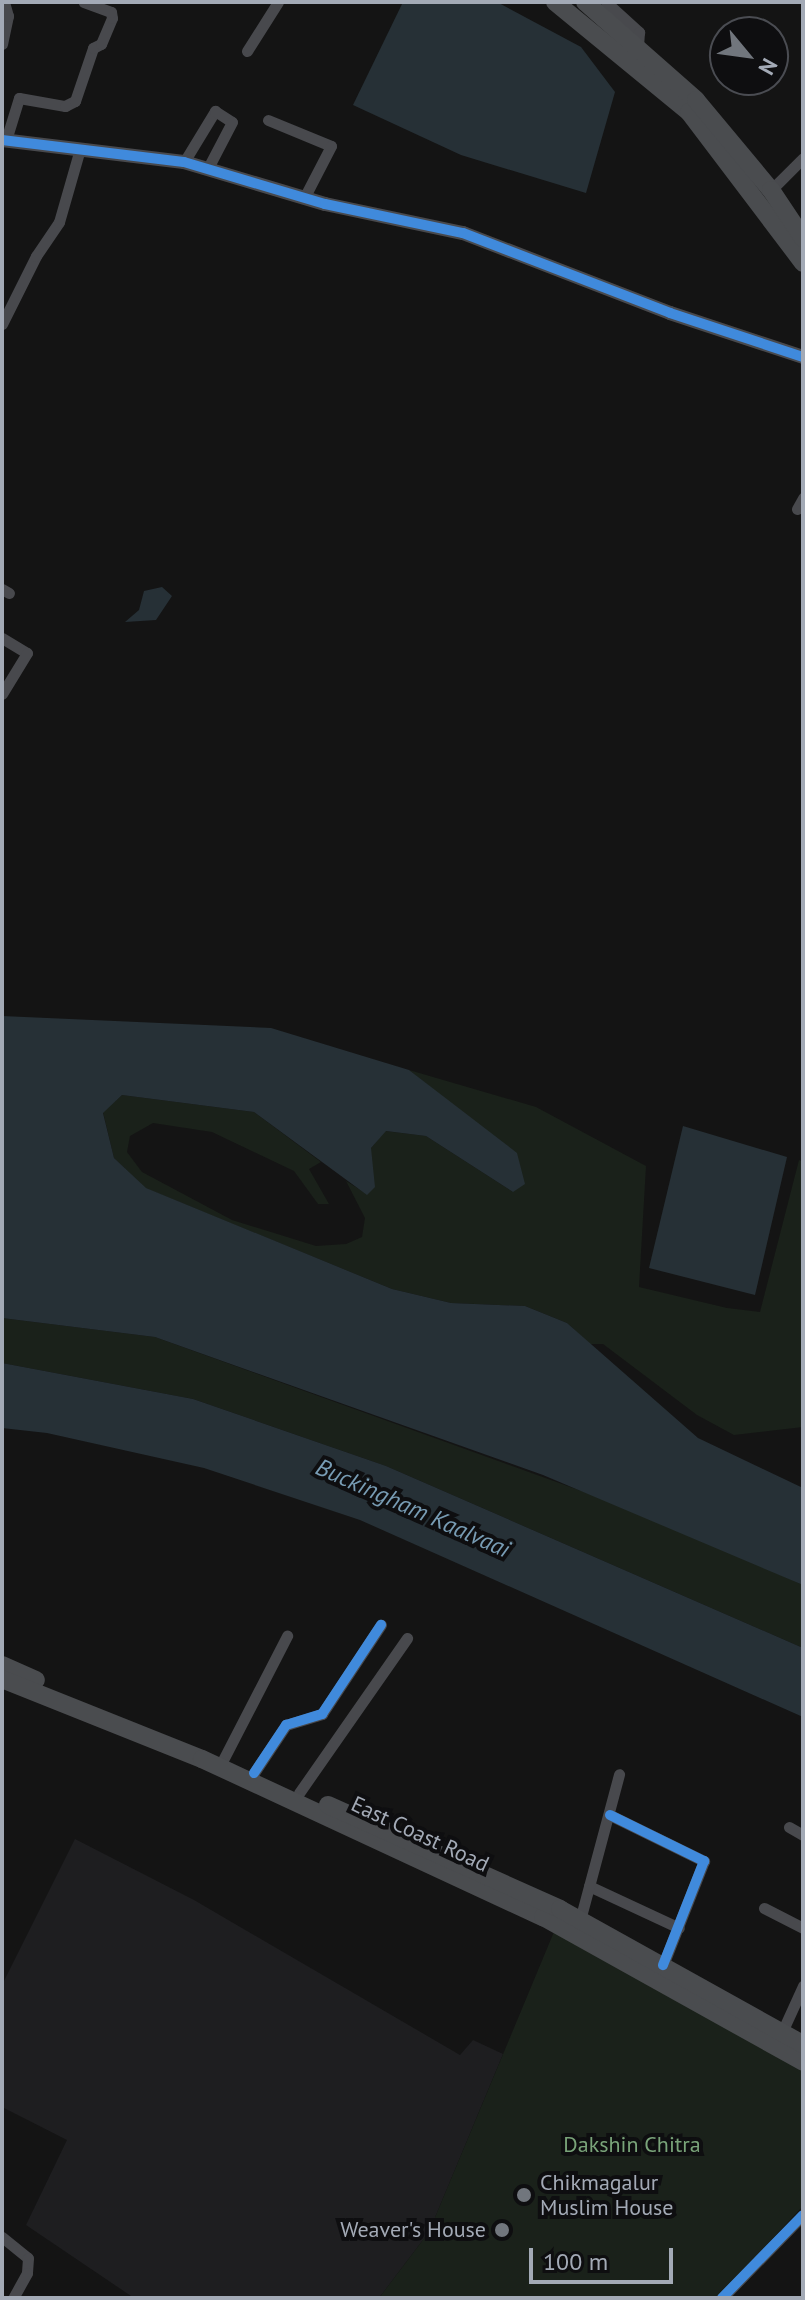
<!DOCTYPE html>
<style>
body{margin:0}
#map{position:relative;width:805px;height:2300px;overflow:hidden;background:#141414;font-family:"PT Sans",sans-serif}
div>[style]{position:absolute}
.built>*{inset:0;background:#1e1e20}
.green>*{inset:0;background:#1a211a}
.water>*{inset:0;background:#263036}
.minor>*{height:11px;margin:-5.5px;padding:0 5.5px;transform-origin:5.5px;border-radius:5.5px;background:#48494d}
.tertiary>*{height:14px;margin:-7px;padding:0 7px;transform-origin:7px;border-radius:7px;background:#48494d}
.primary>*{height:18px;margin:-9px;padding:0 9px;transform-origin:9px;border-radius:9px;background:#4a4c4f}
.cycleway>*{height:10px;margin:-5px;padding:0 5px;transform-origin:5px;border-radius:5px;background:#408adc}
.dots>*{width:22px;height:22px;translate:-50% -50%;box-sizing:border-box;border:4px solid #0e0e10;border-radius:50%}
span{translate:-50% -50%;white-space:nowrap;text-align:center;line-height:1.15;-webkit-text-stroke:8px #0e0e10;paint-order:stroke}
.street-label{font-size:22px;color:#a3aab6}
.park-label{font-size:22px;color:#79a379}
.poi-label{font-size:22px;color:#a3aab6}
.left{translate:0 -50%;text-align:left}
.right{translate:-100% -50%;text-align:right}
.water-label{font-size:24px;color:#789cb4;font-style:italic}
.frame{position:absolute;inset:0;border:4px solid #a3aab6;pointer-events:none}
.north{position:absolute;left:709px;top:16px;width:80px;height:80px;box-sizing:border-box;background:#0e0e10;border:2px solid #4a4c52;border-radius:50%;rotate:119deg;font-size:22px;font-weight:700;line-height:32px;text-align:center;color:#a3aab6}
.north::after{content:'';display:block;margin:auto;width:28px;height:36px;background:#71767d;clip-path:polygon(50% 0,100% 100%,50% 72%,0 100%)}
.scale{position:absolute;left:529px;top:2248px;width:144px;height:36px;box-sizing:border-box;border:4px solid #a3aab6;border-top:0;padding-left:10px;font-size:24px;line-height:28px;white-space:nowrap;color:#a3aab6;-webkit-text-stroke:6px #0e0e10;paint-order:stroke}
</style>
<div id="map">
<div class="built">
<i style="clip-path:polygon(75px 1839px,194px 1900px,460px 2055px,473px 2040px,503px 2054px,429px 2232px,379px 2298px,134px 2298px,26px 2225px,67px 2140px,2px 2107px,2px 1985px)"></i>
</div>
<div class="green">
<i style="clip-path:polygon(409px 1070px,536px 1107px,646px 1166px,639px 1287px,727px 1308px,760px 1312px,799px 1160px,803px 1162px,803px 1427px,734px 1435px,697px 1415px,603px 1344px,590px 1344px,567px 1323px,525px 1306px,451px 1303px,392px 1289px,145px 1188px,114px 1158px,103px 1112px,122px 1095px,254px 1112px,321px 1162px,309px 1169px,329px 1204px,318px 1204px,294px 1171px,212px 1132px,153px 1123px,130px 1136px,127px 1152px,142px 1172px,232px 1220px,316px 1246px,346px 1244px,362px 1237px,365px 1218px,346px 1181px,367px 1194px,371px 1148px,385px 1131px,426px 1136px,513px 1192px,453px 1105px)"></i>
<i style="clip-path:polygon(2px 1318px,155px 1337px,645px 1514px,803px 1585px,803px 1648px,386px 1466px,193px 1399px,2px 1363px)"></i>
<i style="clip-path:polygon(556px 1927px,803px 2068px,803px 2206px,717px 2298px,379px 2298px,429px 2232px)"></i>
</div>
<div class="water">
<i style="clip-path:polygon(403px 2px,497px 2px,581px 47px,615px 92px,586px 193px,461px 155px,353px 105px)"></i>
<i style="clip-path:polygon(162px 587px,172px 596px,156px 620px,125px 622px,139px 610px,144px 591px)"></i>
<i style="clip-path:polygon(2px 1016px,271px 1028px,409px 1070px,517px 1153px,525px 1184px,513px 1192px,426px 1136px,386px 1131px,371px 1148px,375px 1187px,367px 1195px,254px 1112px,122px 1095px,103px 1113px,114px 1158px,146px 1188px,392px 1289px,451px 1303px,525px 1306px,567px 1323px,698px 1438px,803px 1488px,803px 1585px,543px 1475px,155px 1337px,2px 1318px)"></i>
<i style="clip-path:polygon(683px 1126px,787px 1157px,755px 1295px,649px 1268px)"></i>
<i style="clip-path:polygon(2px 1363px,193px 1399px,386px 1466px,803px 1648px,803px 1717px,360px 1520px,204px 1468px,47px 1433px,2px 1428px)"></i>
</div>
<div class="minor">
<i style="left:606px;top:2px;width:45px;rotate:42.3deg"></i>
<i style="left:639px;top:32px;width:13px;rotate:94deg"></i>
<i style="left:2px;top:44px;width:29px;rotate:-78deg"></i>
<i style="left:8px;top:16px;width:15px;rotate:-106deg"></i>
<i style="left:247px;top:51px;width:58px;rotate:-57.7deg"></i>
<i style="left:268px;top:120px;width:68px;rotate:22.4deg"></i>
<i style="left:331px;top:146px;width:59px;rotate:117.4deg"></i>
<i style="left:6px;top:140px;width:44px;rotate:-72.8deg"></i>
<i style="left:19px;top:98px;width:47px;rotate:9.9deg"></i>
<i style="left:65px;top:106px;width:11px;rotate:-27deg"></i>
<i style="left:75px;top:101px;width:56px;rotate:-71.2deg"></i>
<i style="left:93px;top:48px;width:9px;rotate:-27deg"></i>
<i style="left:101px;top:44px;width:28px;rotate:-67deg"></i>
<i style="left:112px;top:18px;width:6px;rotate:-99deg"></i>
<i style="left:111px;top:12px;width:29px;rotate:-160deg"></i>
<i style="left:184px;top:162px;width:60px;rotate:-58.7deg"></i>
<i style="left:215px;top:111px;width:20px;rotate:33deg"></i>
<i style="left:232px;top:122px;width:52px;rotate:117.6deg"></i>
<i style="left:769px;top:192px;width:48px;rotate:-45deg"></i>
<i style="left:2px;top:324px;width:76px;rotate:-63.4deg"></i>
<i style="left:36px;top:256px;width:41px;rotate:-55.9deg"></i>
<i style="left:59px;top:222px;width:76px;rotate:-74deg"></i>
<i style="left:797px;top:509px;width:13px;rotate:-61deg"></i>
<i style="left:2px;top:589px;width:8px;rotate:30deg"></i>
<i style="left:2px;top:638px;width:29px;rotate:31deg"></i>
<i style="left:27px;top:653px;width:48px;rotate:121.4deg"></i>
<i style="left:223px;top:1760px;width:140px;rotate:-62.7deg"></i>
<i style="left:254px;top:1773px;width:58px;rotate:-56.3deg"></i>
<i style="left:286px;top:1725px;width:38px;rotate:-17deg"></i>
<i style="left:322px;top:1714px;width:107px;rotate:-56.5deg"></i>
<i style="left:299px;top:1793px;width:189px;rotate:-55.1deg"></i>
<i style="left:610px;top:1815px;width:105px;rotate:26.1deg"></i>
<i style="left:704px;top:1861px;width:112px;rotate:111.5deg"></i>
<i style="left:789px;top:1827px;width:16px;rotate:30deg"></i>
<i style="left:589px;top:1886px;width:99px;rotate:25deg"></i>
<i style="left:764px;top:1908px;width:44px;rotate:27.1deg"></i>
<i style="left:580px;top:1920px;width:151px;rotate:-75deg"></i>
<i style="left:782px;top:2032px;width:51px;rotate:-65.5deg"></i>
<i style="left:2px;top:2237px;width:33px;rotate:39deg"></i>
<i style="left:28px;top:2258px;width:15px;rotate:94deg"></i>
<i style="left:27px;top:2273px;width:29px;rotate:119deg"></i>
<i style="left:722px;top:2298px;width:116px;rotate:-45.7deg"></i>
</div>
<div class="tertiary">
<i style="left:2px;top:140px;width:183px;rotate:6.9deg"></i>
<i style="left:184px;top:162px;width:147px;rotate:16.6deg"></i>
<i style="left:325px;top:204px;width:141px;rotate:11.9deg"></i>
<i style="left:463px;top:233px;width:222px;rotate:21.1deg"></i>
<i style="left:670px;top:313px;width:140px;rotate:18.3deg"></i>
</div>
<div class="primary">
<i style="left:555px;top:2px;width:173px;rotate:39.4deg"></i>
<i style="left:689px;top:112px;width:189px;rotate:52.9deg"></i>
<i style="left:585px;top:2px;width:148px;rotate:41.4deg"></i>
<i style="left:696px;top:100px;width:117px;rotate:50.2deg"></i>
<i style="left:771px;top:190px;width:58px;rotate:56.3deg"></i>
<i style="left:2px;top:1665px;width:37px;rotate:24deg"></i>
<i style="left:2px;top:1679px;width:215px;rotate:21.8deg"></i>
<i style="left:202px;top:1759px;width:376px;rotate:24.9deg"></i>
<i style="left:543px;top:1917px;width:298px;rotate:29.1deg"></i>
<i style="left:328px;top:1805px;width:254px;rotate:24.1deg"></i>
<i style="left:560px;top:1909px;width:278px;rotate:29.1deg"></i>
</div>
<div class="cycleway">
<i style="left:2px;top:140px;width:183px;rotate:6.9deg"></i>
<i style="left:184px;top:162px;width:147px;rotate:16.6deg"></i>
<i style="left:325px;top:204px;width:141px;rotate:11.9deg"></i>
<i style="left:463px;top:233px;width:222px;rotate:21.1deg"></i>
<i style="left:670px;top:313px;width:140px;rotate:18.3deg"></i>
<i style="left:254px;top:1773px;width:58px;rotate:-56.3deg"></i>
<i style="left:286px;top:1725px;width:38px;rotate:-17deg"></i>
<i style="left:322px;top:1714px;width:107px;rotate:-56.5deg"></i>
<i style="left:610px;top:1815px;width:105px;rotate:26.1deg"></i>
<i style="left:704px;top:1861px;width:112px;rotate:111.5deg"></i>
<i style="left:722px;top:2298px;width:116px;rotate:-45.7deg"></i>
</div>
<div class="dots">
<i style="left:524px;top:2195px;background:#71767d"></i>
<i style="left:502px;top:2230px;background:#71767d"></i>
</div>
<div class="street-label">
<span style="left:420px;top:1834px;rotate:25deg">East Coast Road</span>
</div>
<div class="park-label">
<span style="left:632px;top:2145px">Dakshin Chitra</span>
</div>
<div class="poi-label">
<span class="left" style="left:540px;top:2195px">Chikmagalur<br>Muslim House</span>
<span class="right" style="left:486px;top:2230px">Weaver's House</span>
</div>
<div class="water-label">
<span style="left:413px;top:1508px;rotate:24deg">Buckingham Kaalvaai</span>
</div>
<div class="frame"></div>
<div class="north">N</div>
<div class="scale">100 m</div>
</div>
